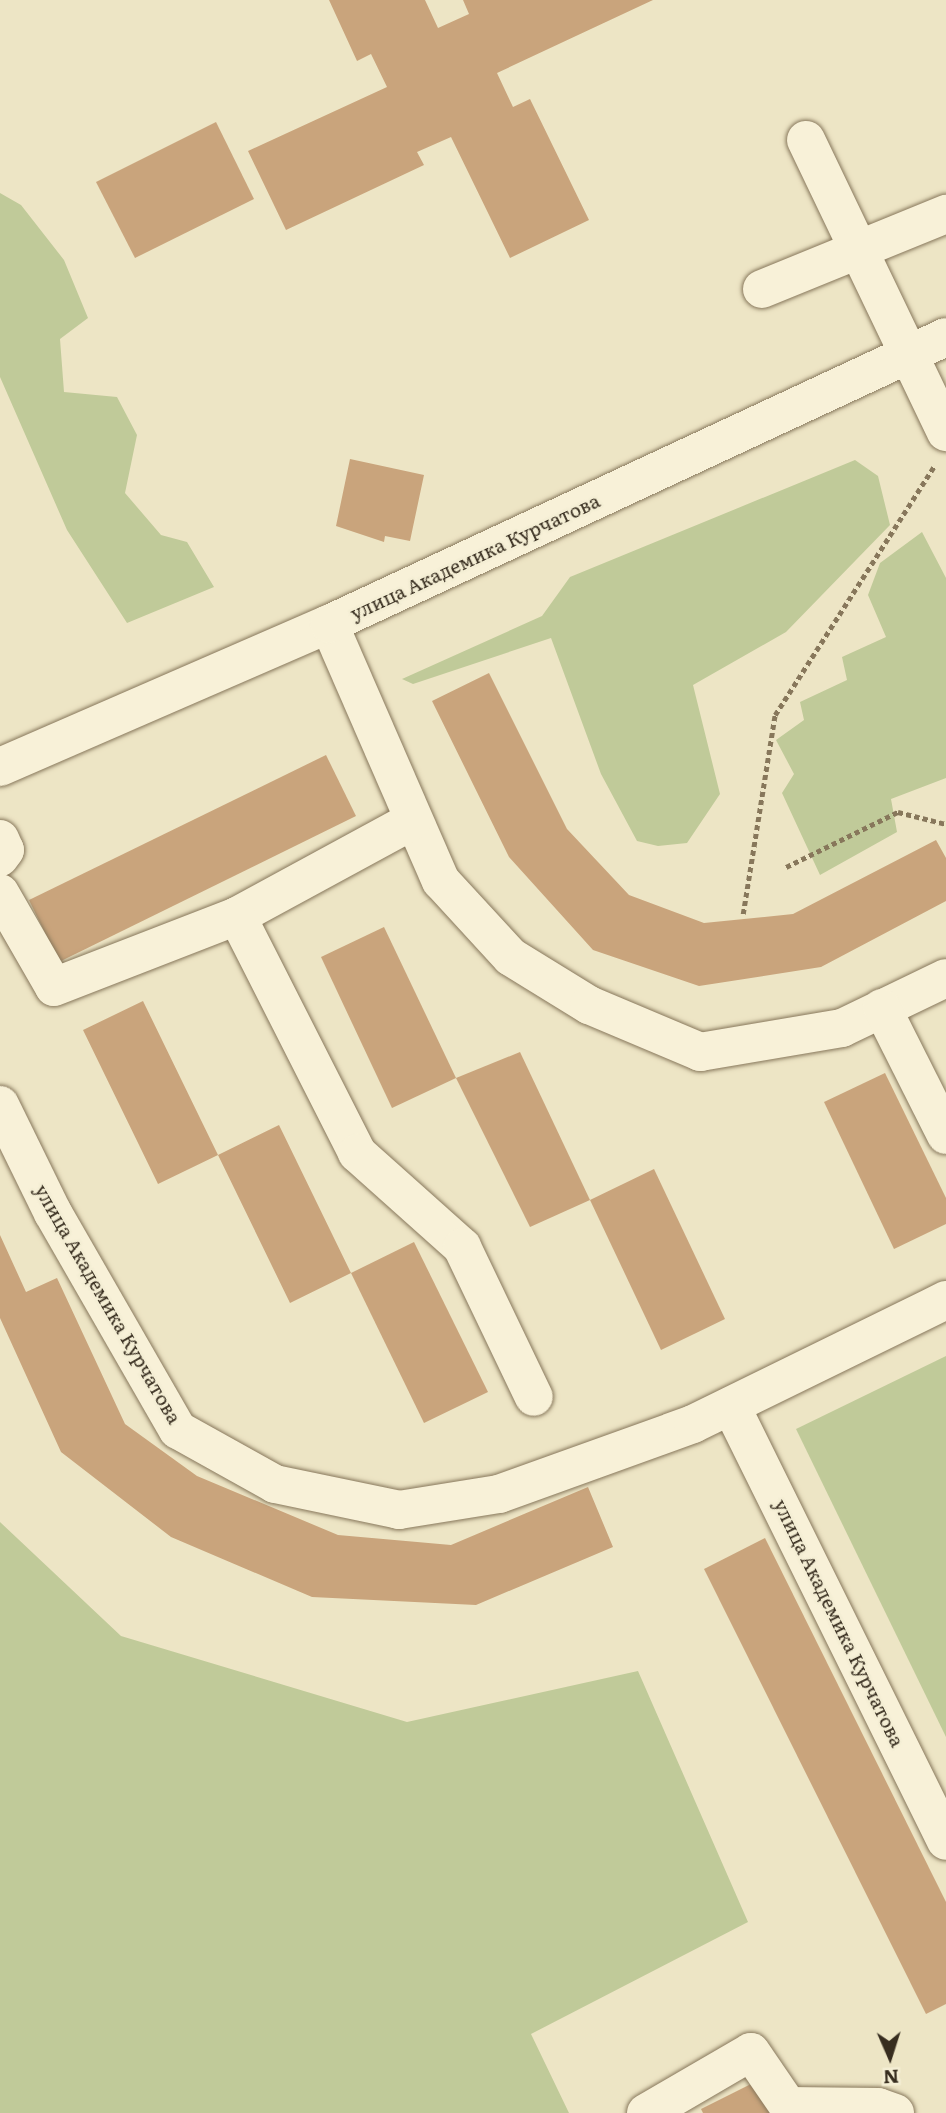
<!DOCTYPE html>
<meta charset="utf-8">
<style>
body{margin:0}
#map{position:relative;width:946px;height:2113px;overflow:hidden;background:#ede5c5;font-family:Literata,serif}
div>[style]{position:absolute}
.green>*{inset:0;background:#c0ca99}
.building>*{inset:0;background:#c9a47c}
.path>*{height:4.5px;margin-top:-2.25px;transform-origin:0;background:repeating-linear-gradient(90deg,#87775b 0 5px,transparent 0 8.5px)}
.roads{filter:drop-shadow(0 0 2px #87775b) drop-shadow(0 0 2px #87775b)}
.minor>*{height:38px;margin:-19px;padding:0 19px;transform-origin:19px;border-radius:19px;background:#f8f1d8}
span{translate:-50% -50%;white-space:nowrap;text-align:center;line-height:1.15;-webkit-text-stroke:5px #f4eed4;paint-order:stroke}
.street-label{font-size:19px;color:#372d1f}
.north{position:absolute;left:855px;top:2022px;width:70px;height:70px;-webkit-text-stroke:5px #f4eed4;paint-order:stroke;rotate:177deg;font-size:19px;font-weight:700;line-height:28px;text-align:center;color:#372d1f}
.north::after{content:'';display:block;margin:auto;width:24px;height:32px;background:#372d1f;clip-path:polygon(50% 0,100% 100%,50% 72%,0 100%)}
</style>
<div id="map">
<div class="green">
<i style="clip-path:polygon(0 193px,21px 205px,64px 260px,88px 318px,60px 339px,64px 392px,117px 397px,137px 435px,125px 493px,161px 535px,187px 542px,214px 587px,127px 623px,67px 530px,0 377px)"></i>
<i style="clip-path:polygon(855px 460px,878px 476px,890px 525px,786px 632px,693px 685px,720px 794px,687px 843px,658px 846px,637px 841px,601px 774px,551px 638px,413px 684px,402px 679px,542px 616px,570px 577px)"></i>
<i style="clip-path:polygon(922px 532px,946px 578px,946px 778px,891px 799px,897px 832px,820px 875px,782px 793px,794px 774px,776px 740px,804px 720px,800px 702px,847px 680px,842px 657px,886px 637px,868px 595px,880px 563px)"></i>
<i style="clip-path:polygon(946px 1356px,946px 1737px,796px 1429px)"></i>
<i style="clip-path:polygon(0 1522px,121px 1636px,407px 1722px,638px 1671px,748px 1922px,531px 2034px,569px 2113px,0 2113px)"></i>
</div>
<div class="building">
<i style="clip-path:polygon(329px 0,425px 0,438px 28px,469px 14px,463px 0,653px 0,497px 73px,513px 107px,530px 99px,589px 220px,510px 258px,451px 137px,417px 152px,424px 165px,286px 230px,248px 151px,387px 87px,371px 54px,357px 61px)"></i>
<i style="clip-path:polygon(216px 122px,254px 199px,135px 258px,96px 182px)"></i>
<i style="clip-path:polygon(350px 459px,424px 475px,410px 541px,385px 536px,384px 542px,336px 526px)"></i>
<i style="clip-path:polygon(489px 673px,567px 829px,629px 895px,704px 923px,793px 914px,936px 840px,946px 858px,946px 901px,821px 967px,699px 986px,593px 950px,509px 857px,432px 701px)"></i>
<i style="clip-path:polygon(326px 755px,356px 816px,59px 962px,29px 900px)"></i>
<i style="clip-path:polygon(384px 927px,456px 1078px,392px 1108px,321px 957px)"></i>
<i style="clip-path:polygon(143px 1001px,218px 1155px,279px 1125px,351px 1273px,290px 1303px,218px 1155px,158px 1184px,83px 1030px)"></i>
<i style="clip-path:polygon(520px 1052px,590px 1200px,530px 1227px,456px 1078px)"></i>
<i style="clip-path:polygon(885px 1073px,946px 1198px,946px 1224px,894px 1249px,824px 1102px)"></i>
<i style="clip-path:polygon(654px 1169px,725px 1319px,661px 1350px,590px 1200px)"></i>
<i style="clip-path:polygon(0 1235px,26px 1292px,57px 1278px,125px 1424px,197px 1476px,338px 1535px,451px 1545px,588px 1487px,613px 1547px,476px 1605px,312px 1597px,171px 1537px,61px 1452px,0 1318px)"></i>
<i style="clip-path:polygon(414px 1242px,488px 1392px,424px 1423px,351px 1273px)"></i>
<i style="clip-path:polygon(765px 1538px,946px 1902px,946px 2004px,926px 2014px,704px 1569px)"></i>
<i style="clip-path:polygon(759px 2080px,775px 2113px,703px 2113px,701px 2109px)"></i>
</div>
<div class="path">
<i style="left:786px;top:867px;width:125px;rotate:-26.2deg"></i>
<i style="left:898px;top:812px;width:49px;rotate:14deg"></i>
<i style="left:743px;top:914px;width:202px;rotate:-80.9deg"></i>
<i style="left:775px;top:715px;width:295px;rotate:-57.4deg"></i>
</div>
<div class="roads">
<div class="minor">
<i style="left:806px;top:140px;width:324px;rotate:64.4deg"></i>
<i style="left:762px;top:289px;width:199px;rotate:-22.2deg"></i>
<i style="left:329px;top:624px;width:280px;rotate:66.5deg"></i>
<i style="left:441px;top:881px;width:103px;rotate:47.4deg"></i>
<i style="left:511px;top:957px;width:92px;rotate:31.6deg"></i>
<i style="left:589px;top:1005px;width:121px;rotate:22.9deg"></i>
<i style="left:700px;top:1052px;width:144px;rotate:-9.6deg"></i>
<i style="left:842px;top:1028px;width:115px;rotate:-25.7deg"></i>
<i style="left:0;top:767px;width:359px;rotate:-23.5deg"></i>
<i style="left:329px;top:624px;width:680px;rotate:-24.95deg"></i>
<i style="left:412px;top:821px;width:199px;rotate:151.5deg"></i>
<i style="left:237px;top:916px;width:266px;rotate:63.1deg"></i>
<i style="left:357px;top:1153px;width:141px;rotate:41.8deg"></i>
<i style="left:462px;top:1247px;width:166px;rotate:64.4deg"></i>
<i style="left:0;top:839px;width:12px;rotate:66deg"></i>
<i style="left:5px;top:850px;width:9px;rotate:126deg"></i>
<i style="left:0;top:893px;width:108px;rotate:60.1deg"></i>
<i style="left:54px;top:987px;width:196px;rotate:-21.2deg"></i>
<i style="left:882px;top:1008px;width:142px;rotate:63.3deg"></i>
<i style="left:0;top:1105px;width:120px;rotate:63.9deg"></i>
<i style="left:53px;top:1213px;width:250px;rotate:60.1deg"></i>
<i style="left:178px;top:1430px;width:111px;rotate:29.1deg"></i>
<i style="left:275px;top:1484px;width:127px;rotate:11.8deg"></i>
<i style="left:399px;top:1510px;width:101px;rotate:-9.1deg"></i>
<i style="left:499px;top:1494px;width:206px;rotate:-19.8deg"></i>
<i style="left:693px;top:1424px;width:282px;rotate:-26.1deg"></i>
<i style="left:731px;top:1406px;width:485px;rotate:63.7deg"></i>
<i style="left:646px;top:2113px;width:121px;rotate:-30.2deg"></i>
<i style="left:751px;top:2052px;width:65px;rotate:55.6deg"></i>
<i style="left:792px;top:2113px;width:8px;rotate:-120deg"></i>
<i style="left:788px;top:2106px;width:90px;rotate:0.6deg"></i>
<i style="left:878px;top:2107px;width:18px;rotate:19deg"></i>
</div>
</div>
<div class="street-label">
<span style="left:475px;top:557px;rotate:-25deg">улица Академика Курчатова</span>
<span style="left:108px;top:1304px;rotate:60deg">улица Академика Курчатова</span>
<span style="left:839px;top:1623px;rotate:64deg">улица Академика Курчатова</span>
</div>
<div class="north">N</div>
</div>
